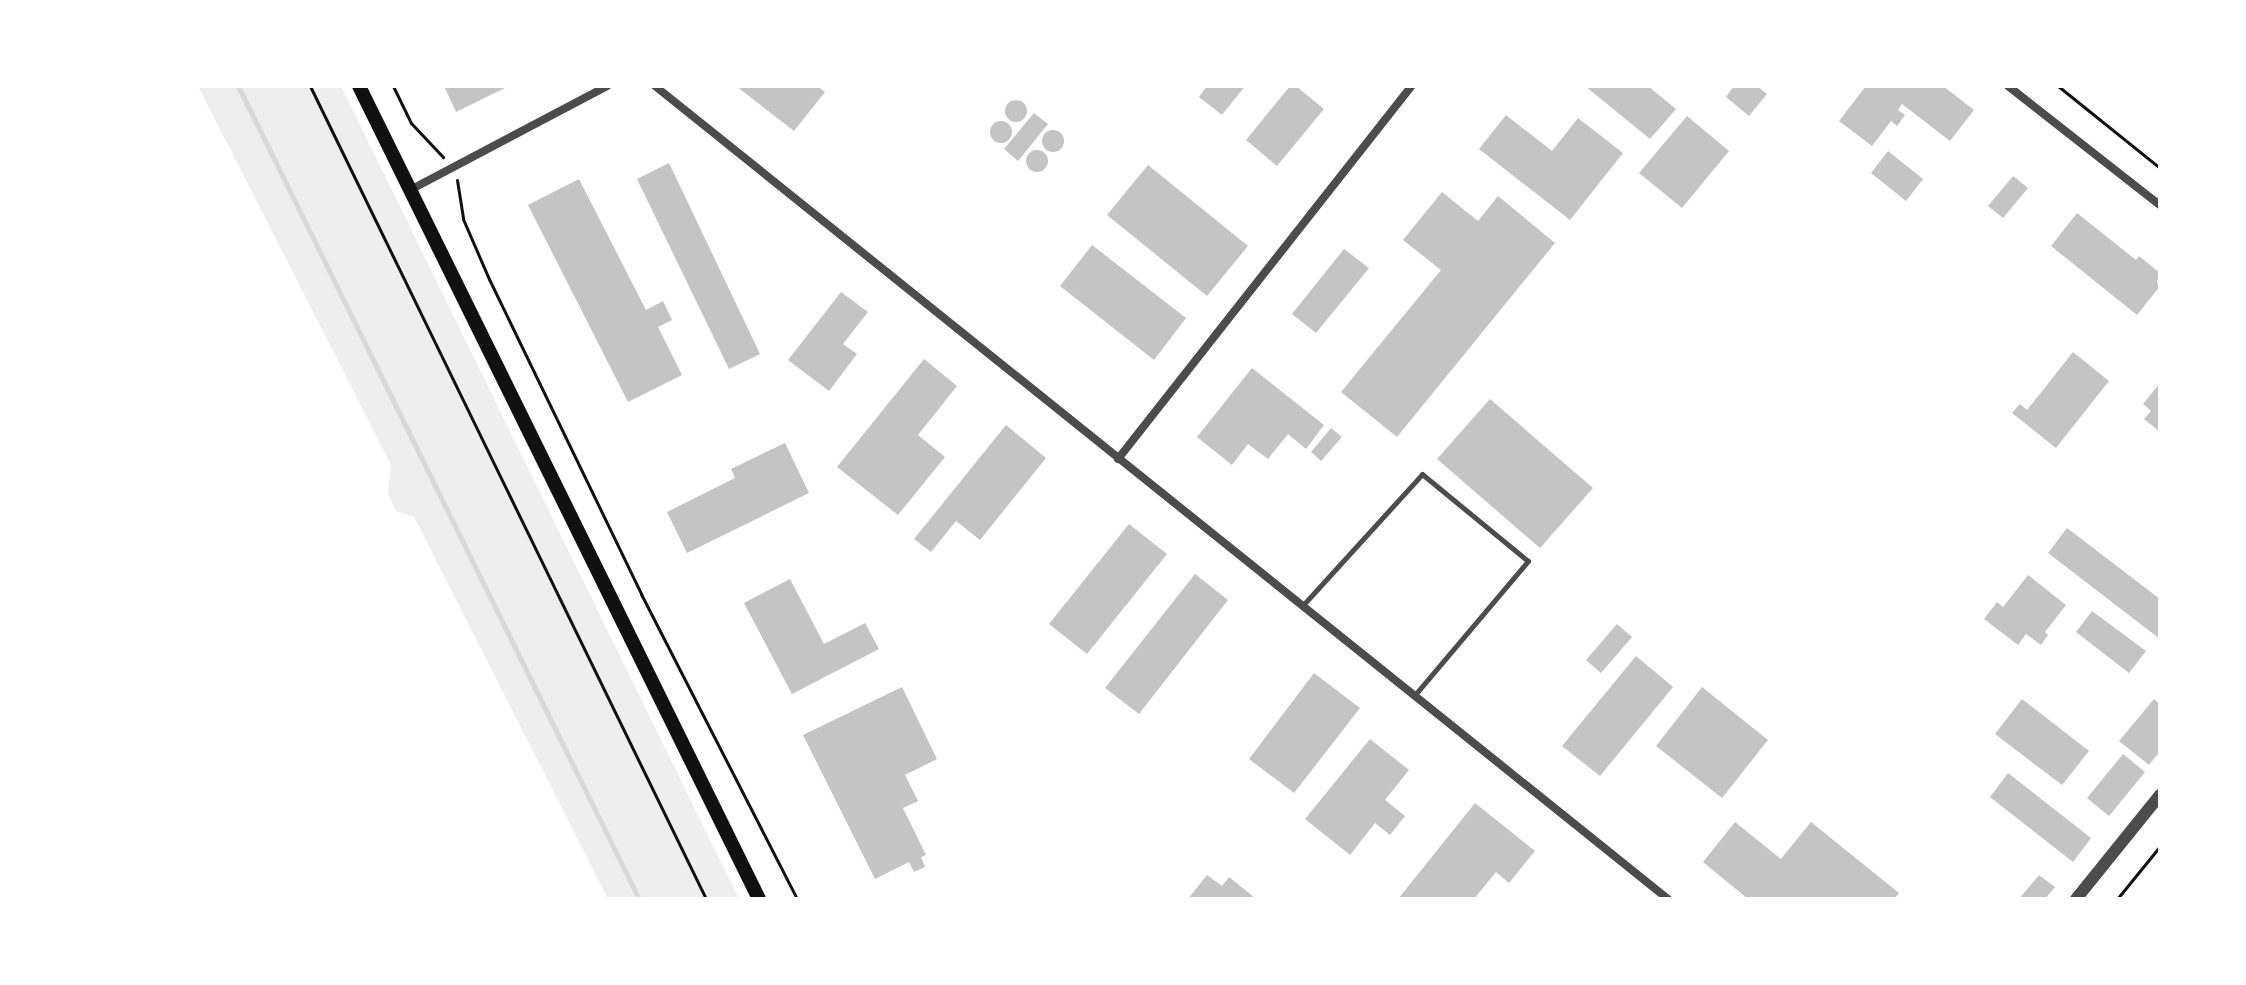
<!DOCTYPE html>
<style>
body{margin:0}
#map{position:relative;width:2246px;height:985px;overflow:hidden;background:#fff;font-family:"Titillium Web",sans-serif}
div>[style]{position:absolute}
.green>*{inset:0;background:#eee}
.stream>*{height:5px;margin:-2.5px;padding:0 2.5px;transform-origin:2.5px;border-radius:2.5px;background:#d9d9d9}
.building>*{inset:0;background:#c4c4c4}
.round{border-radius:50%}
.path>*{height:3px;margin:-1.5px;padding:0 1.5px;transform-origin:1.5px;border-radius:1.5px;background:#111}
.service>*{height:5px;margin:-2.5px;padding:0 2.5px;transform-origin:2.5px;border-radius:2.5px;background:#4c4c4c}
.minor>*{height:8px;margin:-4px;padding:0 4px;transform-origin:4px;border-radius:4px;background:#4c4c4c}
.tertiary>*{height:12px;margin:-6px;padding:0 6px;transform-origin:6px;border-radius:6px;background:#4c4c4c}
.secondary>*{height:14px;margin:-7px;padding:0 7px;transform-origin:7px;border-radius:7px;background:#111}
span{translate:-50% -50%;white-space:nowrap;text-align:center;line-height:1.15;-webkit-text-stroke:8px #fff;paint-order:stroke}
.frame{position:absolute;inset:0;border:88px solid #fff;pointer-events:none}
</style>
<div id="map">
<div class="green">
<i style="clip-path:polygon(198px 86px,341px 86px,739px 899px,608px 899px,414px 517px,396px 511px,388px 494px,391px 465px)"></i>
</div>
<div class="stream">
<i style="left:238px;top:86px;width:907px;rotate:63.75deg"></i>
</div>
<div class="building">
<i style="clip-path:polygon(444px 86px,509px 86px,456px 112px)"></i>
<i style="clip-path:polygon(736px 86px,817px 86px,825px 92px,794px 131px)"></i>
<i style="clip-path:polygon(1207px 86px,1245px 86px,1222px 115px,1199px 97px)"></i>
<i style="clip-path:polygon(1290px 86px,1296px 86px,1324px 109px,1277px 166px,1246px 140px)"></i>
<i style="clip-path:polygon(1585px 86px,1648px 86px,1676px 109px,1650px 139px)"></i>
<i style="clip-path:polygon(1734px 86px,1757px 86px,1767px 94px,1749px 116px,1726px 97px)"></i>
<i style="clip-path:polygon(1866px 86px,1943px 86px,1974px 110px,1950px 141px,1902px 104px,1898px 110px,1905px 115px,1897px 126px,1891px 121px,1872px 146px,1839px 121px)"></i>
<i class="round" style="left:1005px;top:100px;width:22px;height:22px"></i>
<i style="clip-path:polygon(1034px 113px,1048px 124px,1018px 161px,1004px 149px)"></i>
<i style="clip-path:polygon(1506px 115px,1552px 151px,1578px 118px,1623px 153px,1570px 220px,1479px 149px)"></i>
<i style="clip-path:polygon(1687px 116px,1729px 151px,1682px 208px,1639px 173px)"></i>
<i class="round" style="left:990px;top:121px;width:22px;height:22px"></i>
<i class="round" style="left:1042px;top:130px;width:22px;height:22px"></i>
<i class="round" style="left:1026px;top:150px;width:22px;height:22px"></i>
<i style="clip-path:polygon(1888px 151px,1923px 179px,1906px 201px,1871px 173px)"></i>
<i style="clip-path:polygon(669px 163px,760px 354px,729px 369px,637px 179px)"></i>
<i style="clip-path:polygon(1148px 165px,1248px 246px,1207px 296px,1107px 215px)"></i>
<i style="clip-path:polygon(2013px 176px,2028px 188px,2003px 218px,1988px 206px)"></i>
<i style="clip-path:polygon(579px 179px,646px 310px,663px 301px,672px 320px,658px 327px,682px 375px,628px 402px,528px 205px)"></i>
<i style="clip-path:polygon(1442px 192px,1478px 221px,1498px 196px,1555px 243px,1397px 437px,1341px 392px,1441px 270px,1403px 240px)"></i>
<i style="clip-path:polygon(2077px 213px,2136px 260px,2139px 256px,2160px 273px,2157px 282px,2160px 286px,2137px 315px,2051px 246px)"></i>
<i style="clip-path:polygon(1092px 245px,1186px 318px,1154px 360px,1060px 286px)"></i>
<i style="clip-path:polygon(1344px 249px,1369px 268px,1316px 333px,1292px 314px)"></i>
<i style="clip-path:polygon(841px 292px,868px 312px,843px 344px,857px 354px,829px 391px,788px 360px)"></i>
<i style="clip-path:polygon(2073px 352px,2109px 381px,2056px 448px,2012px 413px,2020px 404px,2027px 410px)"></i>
<i style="clip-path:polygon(924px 359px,957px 386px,918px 435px,945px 457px,898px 515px,837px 467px)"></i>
<i style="clip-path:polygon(1252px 368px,1324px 425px,1306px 449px,1288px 434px,1268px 459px,1248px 444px,1232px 465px,1197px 437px)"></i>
<i style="clip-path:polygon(2160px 383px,2160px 432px,2144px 419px,2151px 411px,2143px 404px)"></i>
<i style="clip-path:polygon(1490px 399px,1593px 488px,1540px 548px,1437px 459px)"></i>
<i style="clip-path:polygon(1006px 425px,1046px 458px,980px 540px,956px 521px,931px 552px,914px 539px)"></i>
<i style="clip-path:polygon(1331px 428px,1342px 437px,1321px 461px,1311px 452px)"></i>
<i style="clip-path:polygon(785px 443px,809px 493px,687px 553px,667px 512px,735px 478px,731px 469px)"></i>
<i style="clip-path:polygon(1129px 524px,1167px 554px,1087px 654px,1049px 624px)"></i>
<i style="clip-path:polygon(2067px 528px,2160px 599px,2160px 639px,2048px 553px)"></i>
<i style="clip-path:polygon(1195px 574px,1228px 600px,1139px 714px,1105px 688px)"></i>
<i style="clip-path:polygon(2028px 575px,2066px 605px,2045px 632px,2048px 635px,2041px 645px,2026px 634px,2018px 645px,1984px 619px,1997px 602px,2003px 607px)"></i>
<i style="clip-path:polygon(790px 579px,824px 644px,865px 623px,879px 649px,792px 694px,744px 603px)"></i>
<i style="clip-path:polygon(2092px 611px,2146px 651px,2129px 673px,2076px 632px)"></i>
<i style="clip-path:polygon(1617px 624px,1632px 637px,1601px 673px,1586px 660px)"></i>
<i style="clip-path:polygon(1636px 656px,1673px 687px,1600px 776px,1562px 746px)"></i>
<i style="clip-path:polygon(1314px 673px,1360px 708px,1294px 793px,1249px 759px)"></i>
<i style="clip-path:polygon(902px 687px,937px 759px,905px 775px,918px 801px,903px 808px,926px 855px,921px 857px,925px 867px,914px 872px,909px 862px,875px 879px,803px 735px)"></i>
<i style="clip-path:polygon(1702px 687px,1768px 740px,1722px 798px,1656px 746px)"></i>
<i style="clip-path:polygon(2022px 699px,2089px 751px,2062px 785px,1995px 734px)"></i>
<i style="clip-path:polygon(2154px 699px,2160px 704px,2160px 751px,2149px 765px,2119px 741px)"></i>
<i style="clip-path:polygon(1370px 739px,1409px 770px,1385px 800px,1405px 816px,1390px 835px,1375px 823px,1350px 855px,1305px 819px)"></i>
<i style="clip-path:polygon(2123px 754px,2145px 772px,2109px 816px,2087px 798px)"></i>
<i style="clip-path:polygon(2008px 773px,2091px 838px,2073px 862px,1990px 797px)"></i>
<i style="clip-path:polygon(1475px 803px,1535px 851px,1509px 883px,1496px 872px,1474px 899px,1398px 899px)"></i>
<i style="clip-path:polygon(1735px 822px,1781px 859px,1811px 822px,1899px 893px,1894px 899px,1748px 899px,1703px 862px)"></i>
<i style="clip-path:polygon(1207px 875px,1222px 886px,1229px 877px,1254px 897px,1188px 899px)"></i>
<i style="clip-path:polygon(2039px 875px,2055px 887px,2045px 899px,2019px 899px)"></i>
</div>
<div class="path">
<i style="left:310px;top:86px;width:904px;rotate:64.03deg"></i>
<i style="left:393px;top:86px;width:41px;rotate:64.1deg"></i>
<i style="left:411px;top:123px;width:47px;rotate:46.7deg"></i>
<i style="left:2058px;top:86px;width:131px;rotate:38.8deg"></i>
<i style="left:457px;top:180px;width:39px;rotate:81deg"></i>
<i style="left:463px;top:219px;width:65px;rotate:66.6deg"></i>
<i style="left:489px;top:279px;width:350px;rotate:64.2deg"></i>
<i style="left:641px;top:594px;width:343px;rotate:62.9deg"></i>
<i style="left:2117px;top:899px;width:68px;rotate:-50.9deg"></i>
</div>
<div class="service">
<i style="left:1303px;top:605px;width:177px;rotate:-47.7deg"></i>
<i style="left:1422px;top:474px;width:137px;rotate:39.4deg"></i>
<i style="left:1528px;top:561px;width:177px;rotate:130.2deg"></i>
</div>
<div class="minor">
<i style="left:655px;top:86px;width:1299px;rotate:38.75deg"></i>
<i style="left:2008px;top:86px;width:193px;rotate:38.1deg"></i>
<i style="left:410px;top:190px;width:223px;rotate:-27.8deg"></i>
<i style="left:1118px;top:459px;width:474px;rotate:-51.8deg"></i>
</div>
<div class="tertiary">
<i style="left:2076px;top:899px;width:134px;rotate:-51.1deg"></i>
</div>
<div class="secondary">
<i style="left:359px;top:86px;width:906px;rotate:63.8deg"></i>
</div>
<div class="frame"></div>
</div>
